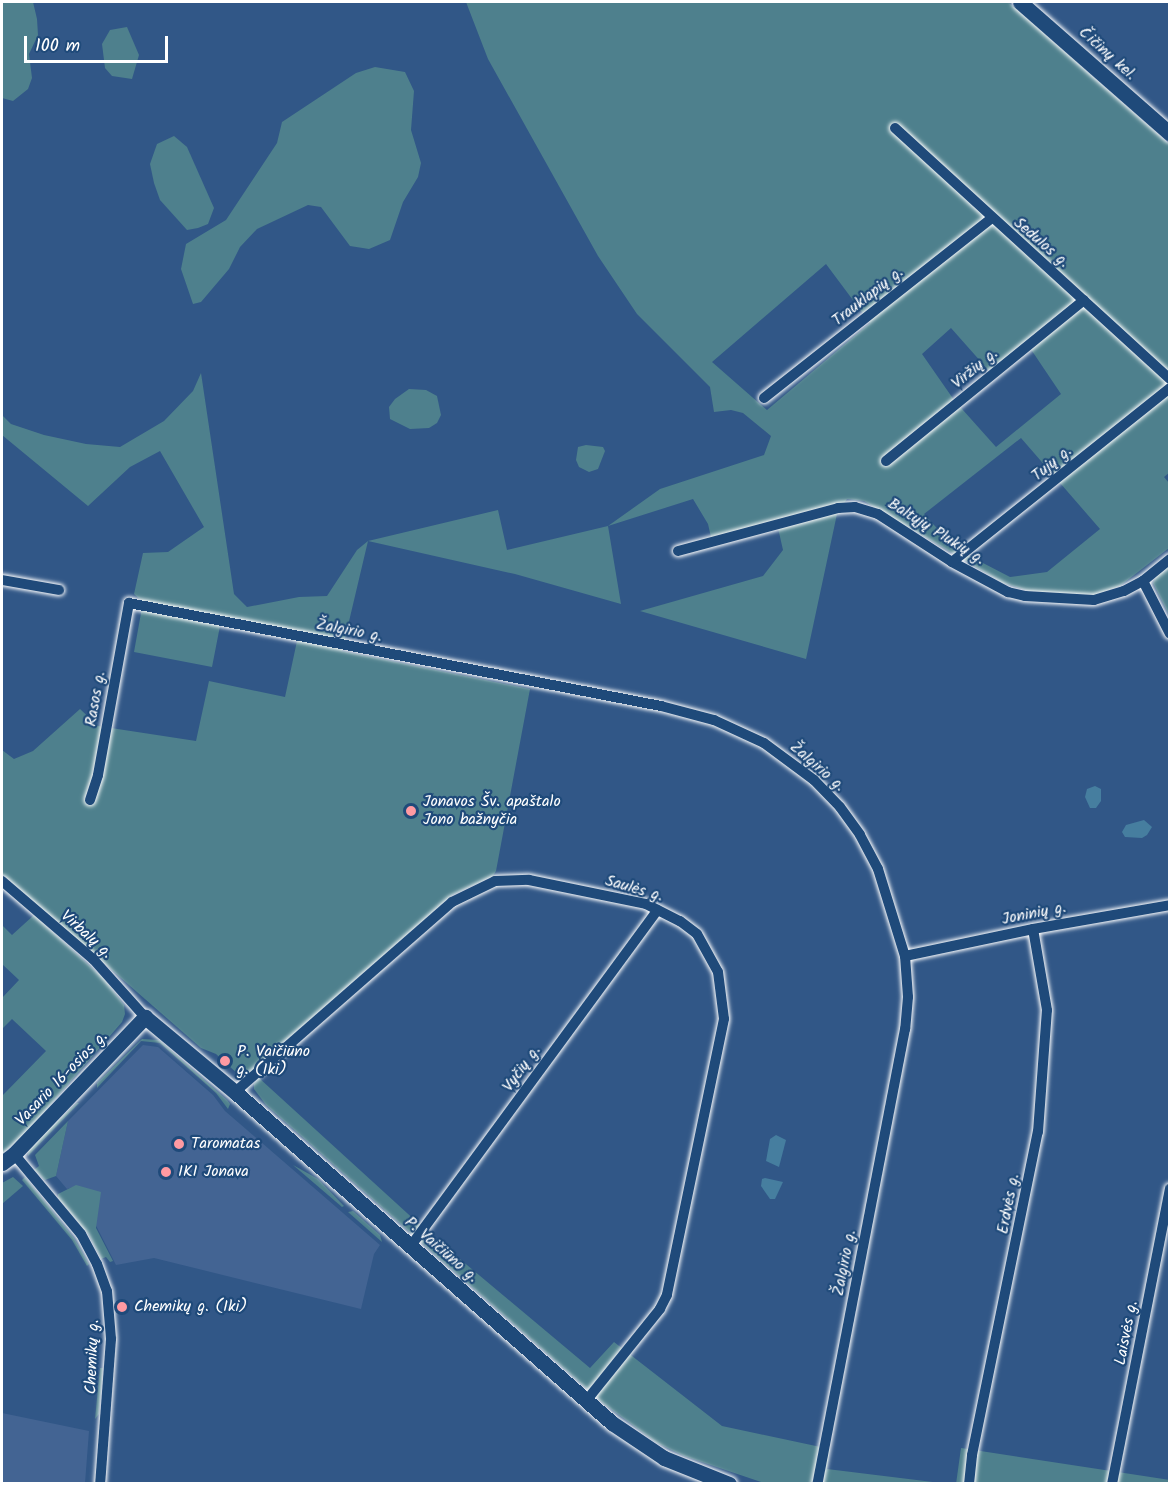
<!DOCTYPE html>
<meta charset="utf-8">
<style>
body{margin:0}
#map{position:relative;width:1171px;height:1485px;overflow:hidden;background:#315787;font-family:Kalam,sans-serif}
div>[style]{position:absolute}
.built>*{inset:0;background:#436493}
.green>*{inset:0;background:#4e808d}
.water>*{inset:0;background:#467e9f}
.roads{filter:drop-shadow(0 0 2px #fff) drop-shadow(0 0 2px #fff)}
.minor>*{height:10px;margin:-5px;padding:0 5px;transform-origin:5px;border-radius:5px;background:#1f4a7a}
.secondary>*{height:15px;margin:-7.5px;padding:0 7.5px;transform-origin:7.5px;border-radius:7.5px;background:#1f4a7a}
.dots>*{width:16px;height:16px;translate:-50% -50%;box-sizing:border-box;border:3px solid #1f4a7a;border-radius:50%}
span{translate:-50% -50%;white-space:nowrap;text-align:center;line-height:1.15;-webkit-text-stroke:4.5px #1f4a7a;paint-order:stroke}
.street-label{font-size:16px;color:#fff}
.poi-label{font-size:16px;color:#fff}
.left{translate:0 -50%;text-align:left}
.frame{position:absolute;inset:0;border:3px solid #fff;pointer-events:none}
.scale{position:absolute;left:24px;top:36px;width:144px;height:27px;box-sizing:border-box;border:3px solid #fff;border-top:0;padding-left:8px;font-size:18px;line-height:21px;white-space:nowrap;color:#fff;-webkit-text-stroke:4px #1f4a7a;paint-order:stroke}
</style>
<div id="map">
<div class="built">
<i style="clip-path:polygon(143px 1045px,158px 1047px,213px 1095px,225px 1111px,380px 1245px,374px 1254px,361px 1309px,154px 1258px,116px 1265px,76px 1186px,67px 1189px,56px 1176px,68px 1121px)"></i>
<i style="clip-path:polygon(2px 1413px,89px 1431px,85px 1483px,2px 1483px)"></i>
</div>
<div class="green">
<i style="clip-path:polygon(3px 2px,33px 2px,37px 19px,38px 35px,29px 54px,32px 78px,28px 89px,13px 101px,2px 98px)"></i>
<i style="clip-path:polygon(evenodd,466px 2px,1008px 2px,1169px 144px,1170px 472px,1164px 477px,1169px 483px,1169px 548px,1120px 586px,1093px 596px,1029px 591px,1003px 583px,864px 501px,847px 499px,837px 514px,806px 659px,640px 611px,763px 576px,783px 550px,778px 528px,713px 546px,708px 524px,693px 499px,608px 526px,621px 604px,515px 574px,368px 541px,342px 651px,530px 689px,496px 871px,493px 876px,452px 895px,251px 1072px,239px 1075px,216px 1054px,201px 1048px,2px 874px,2px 750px,14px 759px,33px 751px,80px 709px,98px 726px,196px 741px,209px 681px,285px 697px,297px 641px,220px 626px,212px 667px,134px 652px,143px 602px,134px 594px,143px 553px,168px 552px,204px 527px,160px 451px,130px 467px,88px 506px,2px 435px,2px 415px,11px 424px,44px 435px,86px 444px,120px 447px,164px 421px,193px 391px,201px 373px,234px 594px,247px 607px,299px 597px,327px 596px,357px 550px,368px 541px,498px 510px,507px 550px,608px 526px,660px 489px,764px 455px,771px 436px,743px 413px,731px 410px,714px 412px,710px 387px,637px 314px,598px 256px,488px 59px,466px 2px,826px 264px,870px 323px,767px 410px,712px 362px,826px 264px,466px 2px,951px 328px,990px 372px,1026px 342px,1061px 394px,996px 447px,954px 400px,922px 354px,951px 328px,466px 2px,1021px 438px,1100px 529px,1047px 572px,1010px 577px,956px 549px,924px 514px,1021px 438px)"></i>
<i style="clip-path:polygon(127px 27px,139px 55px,132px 79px,112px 76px,105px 68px,102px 44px,110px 30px)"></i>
<i style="clip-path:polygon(375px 67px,405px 72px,414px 91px,411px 130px,421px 163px,418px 177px,403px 202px,390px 240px,369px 249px,350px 246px,321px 207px,308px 205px,257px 229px,240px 247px,229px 269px,201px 302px,193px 304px,181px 269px,186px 244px,226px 220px,277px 143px,282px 122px,356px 73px)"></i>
<i style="clip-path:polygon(174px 136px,187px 147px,214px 208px,208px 224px,198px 228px,187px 230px,160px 200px,154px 183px,150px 164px,157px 144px)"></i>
<i style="clip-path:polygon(409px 389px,426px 390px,437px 396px,441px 415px,437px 423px,429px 428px,410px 429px,390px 419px,389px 407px,395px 399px)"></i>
<i style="clip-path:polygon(586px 445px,603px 447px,605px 451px,598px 469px,589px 472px,579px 467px,576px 460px,578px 447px)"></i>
<i style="clip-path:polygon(1169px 562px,1169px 615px,1153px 583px,1159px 571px)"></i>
<i style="clip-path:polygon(34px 915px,103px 978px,124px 1005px,125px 1014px,122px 1022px,26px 1133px,2px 1154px,2px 1096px,46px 1051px,12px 1019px,2px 1029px,2px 998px,19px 980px,2px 964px,2px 925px,12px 935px)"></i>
<i style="clip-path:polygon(142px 1039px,159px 1040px,227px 1100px,230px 1104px,228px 1109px,216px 1093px,160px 1043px,141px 1041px,97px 1088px,97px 1083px)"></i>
<i style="clip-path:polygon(259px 1078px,430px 1234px,590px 1368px,614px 1342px,722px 1426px,830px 1449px,827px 1469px,941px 1483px,764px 1483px,684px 1456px,657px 1443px,604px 1404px,266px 1105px,254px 1089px,254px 1084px)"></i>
<i style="clip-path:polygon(77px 1103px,79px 1103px,28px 1156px,29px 1147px)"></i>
<i style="clip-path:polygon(68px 1121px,56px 1176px,45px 1180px,34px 1170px,39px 1166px,35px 1155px)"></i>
<i style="clip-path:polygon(293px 1165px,318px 1179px,344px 1206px,342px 1207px)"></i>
<i style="clip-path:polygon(13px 1177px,23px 1186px,2px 1204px,2px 1183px)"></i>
<i style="clip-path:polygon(25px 1177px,74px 1238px,89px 1264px,87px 1266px,72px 1240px,22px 1180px)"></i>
<i style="clip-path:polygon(76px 1185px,101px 1192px,96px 1228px,113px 1261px,110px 1262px,106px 1257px,101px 1259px,89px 1235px,58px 1198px,58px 1194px)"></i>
<i style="clip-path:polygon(353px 1211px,380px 1235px,382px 1242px,348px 1212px)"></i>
<i style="clip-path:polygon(100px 1368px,103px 1368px,101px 1393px,99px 1414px,95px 1419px)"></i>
<i style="clip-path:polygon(961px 1448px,1170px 1480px,1169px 1484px,956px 1484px)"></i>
</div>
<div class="water">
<i style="clip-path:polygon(1095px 786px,1101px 789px,1101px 801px,1096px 808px,1090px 808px,1085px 797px,1087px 789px)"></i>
<i style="clip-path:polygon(1144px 820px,1152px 827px,1147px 835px,1142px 838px,1125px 837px,1122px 832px,1126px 825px)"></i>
<i style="clip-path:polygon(776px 1135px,786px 1140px,779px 1167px,766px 1161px,770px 1139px)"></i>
<i style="clip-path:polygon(765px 1178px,783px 1182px,775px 1199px,770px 1199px,761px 1186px,762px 1179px)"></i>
</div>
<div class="roads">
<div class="minor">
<i style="left:895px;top:128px;width:372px;rotate:42.4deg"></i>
<i style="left:764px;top:398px;width:289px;rotate:-38.3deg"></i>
<i style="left:886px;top:461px;width:255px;rotate:-39.1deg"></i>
<i style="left:678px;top:551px;width:166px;rotate:-15deg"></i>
<i style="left:838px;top:508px;width:17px;rotate:-3deg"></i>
<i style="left:855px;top:507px;width:24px;rotate:17deg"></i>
<i style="left:878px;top:514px;width:88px;rotate:33deg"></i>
<i style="left:952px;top:562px;width:64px;rotate:28.2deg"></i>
<i style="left:1008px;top:592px;width:17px;rotate:13deg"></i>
<i style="left:1025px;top:596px;width:69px;rotate:3.3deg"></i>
<i style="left:1094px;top:600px;width:31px;rotate:-17deg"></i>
<i style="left:1124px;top:591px;width:21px;rotate:-28deg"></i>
<i style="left:1143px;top:581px;width:35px;rotate:-39deg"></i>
<i style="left:952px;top:562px;width:279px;rotate:-38.6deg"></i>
<i style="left:2px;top:580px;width:58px;rotate:10deg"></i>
<i style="left:1143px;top:581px;width:59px;rotate:63deg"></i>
<i style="left:90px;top:800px;width:26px;rotate:-72deg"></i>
<i style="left:98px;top:775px;width:175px;rotate:-79.8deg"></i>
<i style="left:129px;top:603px;width:542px;rotate:10.96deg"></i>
<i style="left:661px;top:706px;width:55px;rotate:14.8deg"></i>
<i style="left:714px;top:720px;width:55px;rotate:24.7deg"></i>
<i style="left:764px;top:743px;width:62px;rotate:36.5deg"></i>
<i style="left:814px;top:780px;width:37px;rotate:46deg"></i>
<i style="left:840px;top:807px;width:34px;rotate:54deg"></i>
<i style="left:860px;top:835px;width:38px;rotate:62deg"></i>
<i style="left:878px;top:869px;width:91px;rotate:72.8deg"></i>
<i style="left:905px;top:956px;width:41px;rotate:85.8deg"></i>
<i style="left:908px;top:997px;width:32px;rotate:95deg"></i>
<i style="left:905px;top:1029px;width:463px;rotate:100.9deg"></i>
<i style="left:2px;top:881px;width:120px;rotate:40.6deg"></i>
<i style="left:93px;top:959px;width:78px;rotate:48.1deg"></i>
<i style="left:905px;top:956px;width:131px;rotate:-11.9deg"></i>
<i style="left:1033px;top:929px;width:139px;rotate:-9.9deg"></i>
<i style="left:235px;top:1092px;width:288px;rotate:-41.2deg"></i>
<i style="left:452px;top:902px;width:48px;rotate:-26deg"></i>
<i style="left:495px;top:881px;width:34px;rotate:-2deg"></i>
<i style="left:529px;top:880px;width:119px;rotate:11.6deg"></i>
<i style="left:646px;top:904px;width:38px;rotate:27deg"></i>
<i style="left:680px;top:921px;width:21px;rotate:37deg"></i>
<i style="left:697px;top:934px;width:43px;rotate:61.1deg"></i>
<i style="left:718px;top:972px;width:47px;rotate:82.7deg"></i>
<i style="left:724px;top:1019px;width:282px;rotate:101.7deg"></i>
<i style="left:667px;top:1295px;width:16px;rotate:117deg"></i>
<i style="left:660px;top:1309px;width:118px;rotate:128.8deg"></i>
<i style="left:14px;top:1154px;width:104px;rotate:50.1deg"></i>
<i style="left:81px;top:1234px;width:34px;rotate:62deg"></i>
<i style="left:97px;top:1264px;width:29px;rotate:70deg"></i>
<i style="left:107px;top:1291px;width:48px;rotate:85.2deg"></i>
<i style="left:111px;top:1339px;width:145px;rotate:94.3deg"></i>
<i style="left:410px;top:1247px;width:418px;rotate:-53.7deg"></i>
<i style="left:969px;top:1484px;width:29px;rotate:-84deg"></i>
<i style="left:972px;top:1455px;width:330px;rotate:-78.5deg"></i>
<i style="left:1038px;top:1132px;width:122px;rotate:-85.8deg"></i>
<i style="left:1047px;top:1010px;width:82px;rotate:-99.8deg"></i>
<i style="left:1112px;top:1484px;width:301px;rotate:-78.9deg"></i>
</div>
<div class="secondary">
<i style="left:1020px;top:2px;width:200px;rotate:41.3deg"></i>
<i style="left:2px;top:1163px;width:15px;rotate:-37deg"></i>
<i style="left:14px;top:1154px;width:190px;rotate:-46.3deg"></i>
<i style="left:145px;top:1017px;width:117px;rotate:39.8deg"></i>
<i style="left:235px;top:1092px;width:502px;rotate:41.28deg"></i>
<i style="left:612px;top:1423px;width:63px;rotate:33.9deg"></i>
<i style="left:664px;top:1458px;width:70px;rotate:21.8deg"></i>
</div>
</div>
<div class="dots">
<i style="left:411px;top:811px;background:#ff9aa2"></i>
<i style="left:225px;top:1061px;background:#ff9aa2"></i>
<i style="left:179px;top:1144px;background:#ff9aa2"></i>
<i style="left:166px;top:1172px;background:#ff9aa2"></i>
<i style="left:122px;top:1307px;background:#ff9aa2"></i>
</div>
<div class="street-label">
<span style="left:1107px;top:54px;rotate:42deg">Čičinų kel.</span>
<span style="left:1041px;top:243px;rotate:41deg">Sedulos g.</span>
<span style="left:868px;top:297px;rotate:-38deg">Trauklapių g.</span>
<span style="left:975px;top:369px;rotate:-39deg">Viržių g.</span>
<span style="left:1052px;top:464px;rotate:-39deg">Tujų g.</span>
<span style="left:936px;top:532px;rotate:32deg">Baltųjų Plukių g.</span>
<span style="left:349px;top:631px;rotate:11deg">Žalgirio g.</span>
<span style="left:96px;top:699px;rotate:-80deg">Rasos g.</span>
<span style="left:817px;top:767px;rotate:41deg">Žalgirio g.</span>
<span style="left:634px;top:889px;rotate:16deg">Saulės g.</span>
<span style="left:1034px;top:914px;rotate:-11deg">Joninių g.</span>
<span style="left:86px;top:935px;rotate:42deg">Virbalų g.</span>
<span style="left:522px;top:1069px;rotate:-54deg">Vyčių g.</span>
<span style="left:62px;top:1079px;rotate:-46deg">Vasario 16-osios g.</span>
<span style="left:1009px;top:1204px;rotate:-79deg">Erdvės g.</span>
<span style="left:441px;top:1250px;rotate:41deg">P. Vaičiūno g.</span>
<span style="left:845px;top:1263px;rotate:-79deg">Žalgirio g.</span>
<span style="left:1127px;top:1333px;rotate:-79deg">Laisvės g.</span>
<span style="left:93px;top:1357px;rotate:-88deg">Chemikų g.</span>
</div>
<div class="poi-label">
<span class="left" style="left:423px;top:811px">Jonavos Šv. apaštalo<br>Jono bažnyčia</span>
<span class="left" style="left:237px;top:1061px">P. Vaičiūno<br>g. (Iki)</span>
<span class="left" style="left:191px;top:1144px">Taromatas</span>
<span class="left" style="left:178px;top:1172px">IKI Jonava</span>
<span class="left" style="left:134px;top:1307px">Chemikų g. (Iki)</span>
</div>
<div class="frame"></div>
<div class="scale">100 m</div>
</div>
